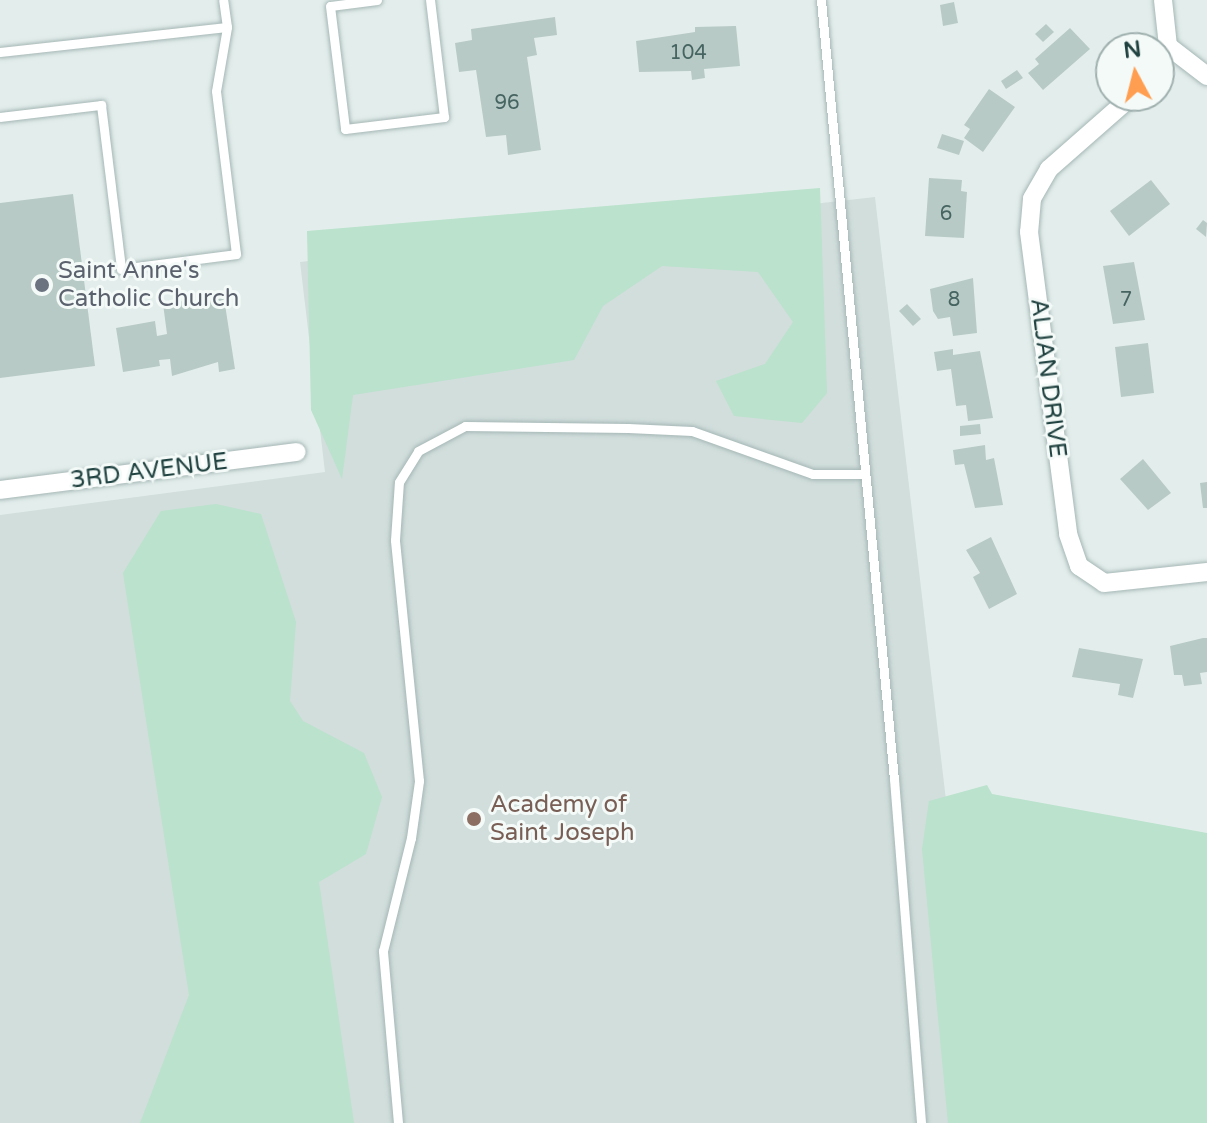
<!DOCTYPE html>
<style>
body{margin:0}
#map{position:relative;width:1207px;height:1123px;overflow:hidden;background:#e3eeec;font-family:"Varela Round",sans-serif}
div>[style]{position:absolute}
.built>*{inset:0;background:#d1dedc}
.green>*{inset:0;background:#bae2cc}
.building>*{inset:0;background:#b8cac5}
.roads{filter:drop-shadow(0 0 2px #a5b7b5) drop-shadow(0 0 2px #a5b7b5)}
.service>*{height:9px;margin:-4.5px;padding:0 4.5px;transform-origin:4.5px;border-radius:4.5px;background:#fff}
.minor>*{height:18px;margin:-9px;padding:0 9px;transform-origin:9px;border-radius:9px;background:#fff}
.dots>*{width:22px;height:22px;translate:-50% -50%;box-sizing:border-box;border:4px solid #f4faf8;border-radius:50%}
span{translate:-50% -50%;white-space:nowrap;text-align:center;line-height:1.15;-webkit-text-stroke:6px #f4faf8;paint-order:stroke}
.number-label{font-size:20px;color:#466461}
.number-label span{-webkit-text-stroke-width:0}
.worship-label{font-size:24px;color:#5b616d}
.left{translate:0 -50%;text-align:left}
.street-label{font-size:24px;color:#204240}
.education-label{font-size:24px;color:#785e54}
.north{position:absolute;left:1095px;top:32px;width:80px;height:80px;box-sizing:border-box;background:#f4faf8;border:2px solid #9fb0ae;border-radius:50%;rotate:353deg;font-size:22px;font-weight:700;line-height:32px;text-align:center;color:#204240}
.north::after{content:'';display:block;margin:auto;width:28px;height:36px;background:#ff9e50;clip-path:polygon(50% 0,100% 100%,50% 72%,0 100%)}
</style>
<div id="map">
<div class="built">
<i style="clip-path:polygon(875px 197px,984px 1123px,0 1123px,0 515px,325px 472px,300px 262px)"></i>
</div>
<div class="green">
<i style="clip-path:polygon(820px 188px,827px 393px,802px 423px,734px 416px,716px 381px,765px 364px,793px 322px,758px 272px,662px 266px,603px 306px,574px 360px,353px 395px,342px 479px,311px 410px,307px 231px)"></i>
<i style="clip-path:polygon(216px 504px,261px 514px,296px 622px,290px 701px,303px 721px,364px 753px,382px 797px,366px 854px,319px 882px,354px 1123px,140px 1123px,189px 995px,123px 573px,161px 511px)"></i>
<i style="clip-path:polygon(987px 785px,992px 794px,1207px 833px,1207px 1123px,948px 1123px,922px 849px,929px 801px)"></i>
</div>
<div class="building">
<i style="clip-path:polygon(954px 2px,958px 23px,943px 26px,940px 5px)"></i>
<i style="clip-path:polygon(555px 17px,557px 35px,534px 38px,537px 55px,527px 57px,541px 150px,508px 155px,506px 135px,486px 137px,476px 70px,459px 72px,455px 43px,472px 40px,471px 29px)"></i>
<i style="clip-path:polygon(1046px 24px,1054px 32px,1043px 42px,1035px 34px)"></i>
<i style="clip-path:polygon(736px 26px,740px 66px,704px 69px,705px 78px,692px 80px,691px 71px,639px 72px,636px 41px,695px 32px,695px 27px)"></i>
<i style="clip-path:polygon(1070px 28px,1090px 49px,1043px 90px,1028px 73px,1039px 64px,1035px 59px)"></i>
<i style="clip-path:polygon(1017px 70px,1023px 78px,1006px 89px,1001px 81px)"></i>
<i style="clip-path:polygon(989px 89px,1015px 107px,983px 152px,964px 138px,970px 129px,964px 125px)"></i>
<i style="clip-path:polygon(942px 134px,964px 141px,959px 155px,937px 148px)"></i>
<i style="clip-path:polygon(929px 178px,962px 180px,961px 191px,967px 192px,964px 238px,925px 236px)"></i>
<i style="clip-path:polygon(1151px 180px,1170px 204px,1129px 236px,1110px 211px)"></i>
<i style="clip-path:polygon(73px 194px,95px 366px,0 378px,0 203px)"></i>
<i style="clip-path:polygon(1203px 220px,1207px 223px,1206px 237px,1196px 229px)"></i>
<i style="clip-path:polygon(1134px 262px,1145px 320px,1113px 324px,1103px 266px)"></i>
<i style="clip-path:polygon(973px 278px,977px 333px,953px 336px,950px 317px,938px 319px,933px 311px,930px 289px)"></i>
<i style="clip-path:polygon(189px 294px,190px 304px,224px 298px,235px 369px,219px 372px,218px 362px,172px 376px,170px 359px,159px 360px,160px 366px,123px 372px,116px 328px,155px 321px,157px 336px,167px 334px,163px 304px,183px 301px,182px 295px)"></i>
<i style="clip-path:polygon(907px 304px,921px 319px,913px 326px,899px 311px)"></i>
<i style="clip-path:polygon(1148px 343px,1154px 393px,1121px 397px,1115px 347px)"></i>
<i style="clip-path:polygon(953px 349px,953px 355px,980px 351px,993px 418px,968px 421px,966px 405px,956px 406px,951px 369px,937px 371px,934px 352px)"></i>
<i style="clip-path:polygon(980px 424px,981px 434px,960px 436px,960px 426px)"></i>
<i style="clip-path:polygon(985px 445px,986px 460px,994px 458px,1003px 505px,975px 508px,964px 464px,955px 465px,953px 450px)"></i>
<i style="clip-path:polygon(1143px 459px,1171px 493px,1148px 510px,1120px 479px)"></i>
<i style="clip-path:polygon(1207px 482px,1207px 508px,1203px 508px,1200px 483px)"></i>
<i style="clip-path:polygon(991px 537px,1017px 594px,989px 609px,973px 577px,980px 573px,966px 550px)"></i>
<i style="clip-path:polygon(1203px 638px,1207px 638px,1207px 672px,1200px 673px,1202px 684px,1184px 686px,1182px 675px,1174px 675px,1170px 646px)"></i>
<i style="clip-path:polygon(1079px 648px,1143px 659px,1133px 698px,1118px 695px,1120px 684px,1072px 677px)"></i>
</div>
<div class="roads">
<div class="service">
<i style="left:377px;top:0;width:47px;rotate:172.7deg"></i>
<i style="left:330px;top:6px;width:124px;rotate:83deg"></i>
<i style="left:345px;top:129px;width:100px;rotate:-6.9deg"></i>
<i style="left:444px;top:117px;width:118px;rotate:-96.8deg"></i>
<i style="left:821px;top:0;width:782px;rotate:84.65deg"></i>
<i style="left:894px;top:779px;width:345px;rotate:85.5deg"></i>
<i style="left:0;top:52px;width:228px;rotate:-6.3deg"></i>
<i style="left:227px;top:27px;width:27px;rotate:-98deg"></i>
<i style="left:0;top:117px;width:102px;rotate:-6.8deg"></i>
<i style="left:101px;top:105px;width:165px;rotate:83deg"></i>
<i style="left:121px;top:269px;width:116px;rotate:-7.4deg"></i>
<i style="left:236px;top:254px;width:164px;rotate:-97deg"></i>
<i style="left:216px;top:91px;width:65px;rotate:-80.2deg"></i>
<i style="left:398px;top:1123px;width:173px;rotate:-95deg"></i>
<i style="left:383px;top:951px;width:116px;rotate:-76.1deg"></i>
<i style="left:411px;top:838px;width:58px;rotate:-82deg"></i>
<i style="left:419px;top:781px;width:242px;rotate:-95.7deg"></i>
<i style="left:395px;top:540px;width:58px;rotate:-86.1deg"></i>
<i style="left:399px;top:482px;width:36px;rotate:-58deg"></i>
<i style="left:418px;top:451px;width:53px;rotate:-28deg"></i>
<i style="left:465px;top:426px;width:163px;rotate:0.7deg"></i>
<i style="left:628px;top:428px;width:64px;rotate:2.7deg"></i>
<i style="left:692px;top:431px;width:128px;rotate:19.6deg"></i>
<i style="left:813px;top:474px;width:52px"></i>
</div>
<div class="minor">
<i style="left:1163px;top:0;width:46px;rotate:83.8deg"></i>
<i style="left:1168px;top:46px;width:49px;rotate:37.6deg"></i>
<i style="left:1132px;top:96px;width:111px;rotate:138.7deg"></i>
<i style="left:1049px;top:169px;width:34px;rotate:120deg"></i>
<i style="left:1032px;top:199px;width:33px;rotate:95deg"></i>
<i style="left:1029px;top:232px;width:305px;rotate:82.6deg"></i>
<i style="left:1068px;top:534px;width:34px;rotate:71deg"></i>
<i style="left:1079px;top:566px;width:30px;rotate:34deg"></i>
<i style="left:1104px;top:583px;width:104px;rotate:-6.1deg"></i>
<i style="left:0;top:490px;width:299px;rotate:-7.3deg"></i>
</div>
</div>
<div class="dots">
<i style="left:42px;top:285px;background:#6b7280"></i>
<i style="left:474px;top:819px;background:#8d6e63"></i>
</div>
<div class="number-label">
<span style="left:688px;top:53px">104</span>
<span style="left:507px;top:103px">96</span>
<span style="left:946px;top:214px">6</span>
<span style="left:954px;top:300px">8</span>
<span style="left:1126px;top:300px">7</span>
</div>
<div class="worship-label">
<span class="left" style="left:58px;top:285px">Saint Anne's<br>Catholic Church</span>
</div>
<div class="street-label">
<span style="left:1048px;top:378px;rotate:83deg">ALJAN DRIVE</span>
<span style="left:149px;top:471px;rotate:-7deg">3RD AVENUE</span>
</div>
<div class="education-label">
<span class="left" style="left:490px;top:819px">Academy of<br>Saint Joseph</span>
</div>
<div class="north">N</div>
</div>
